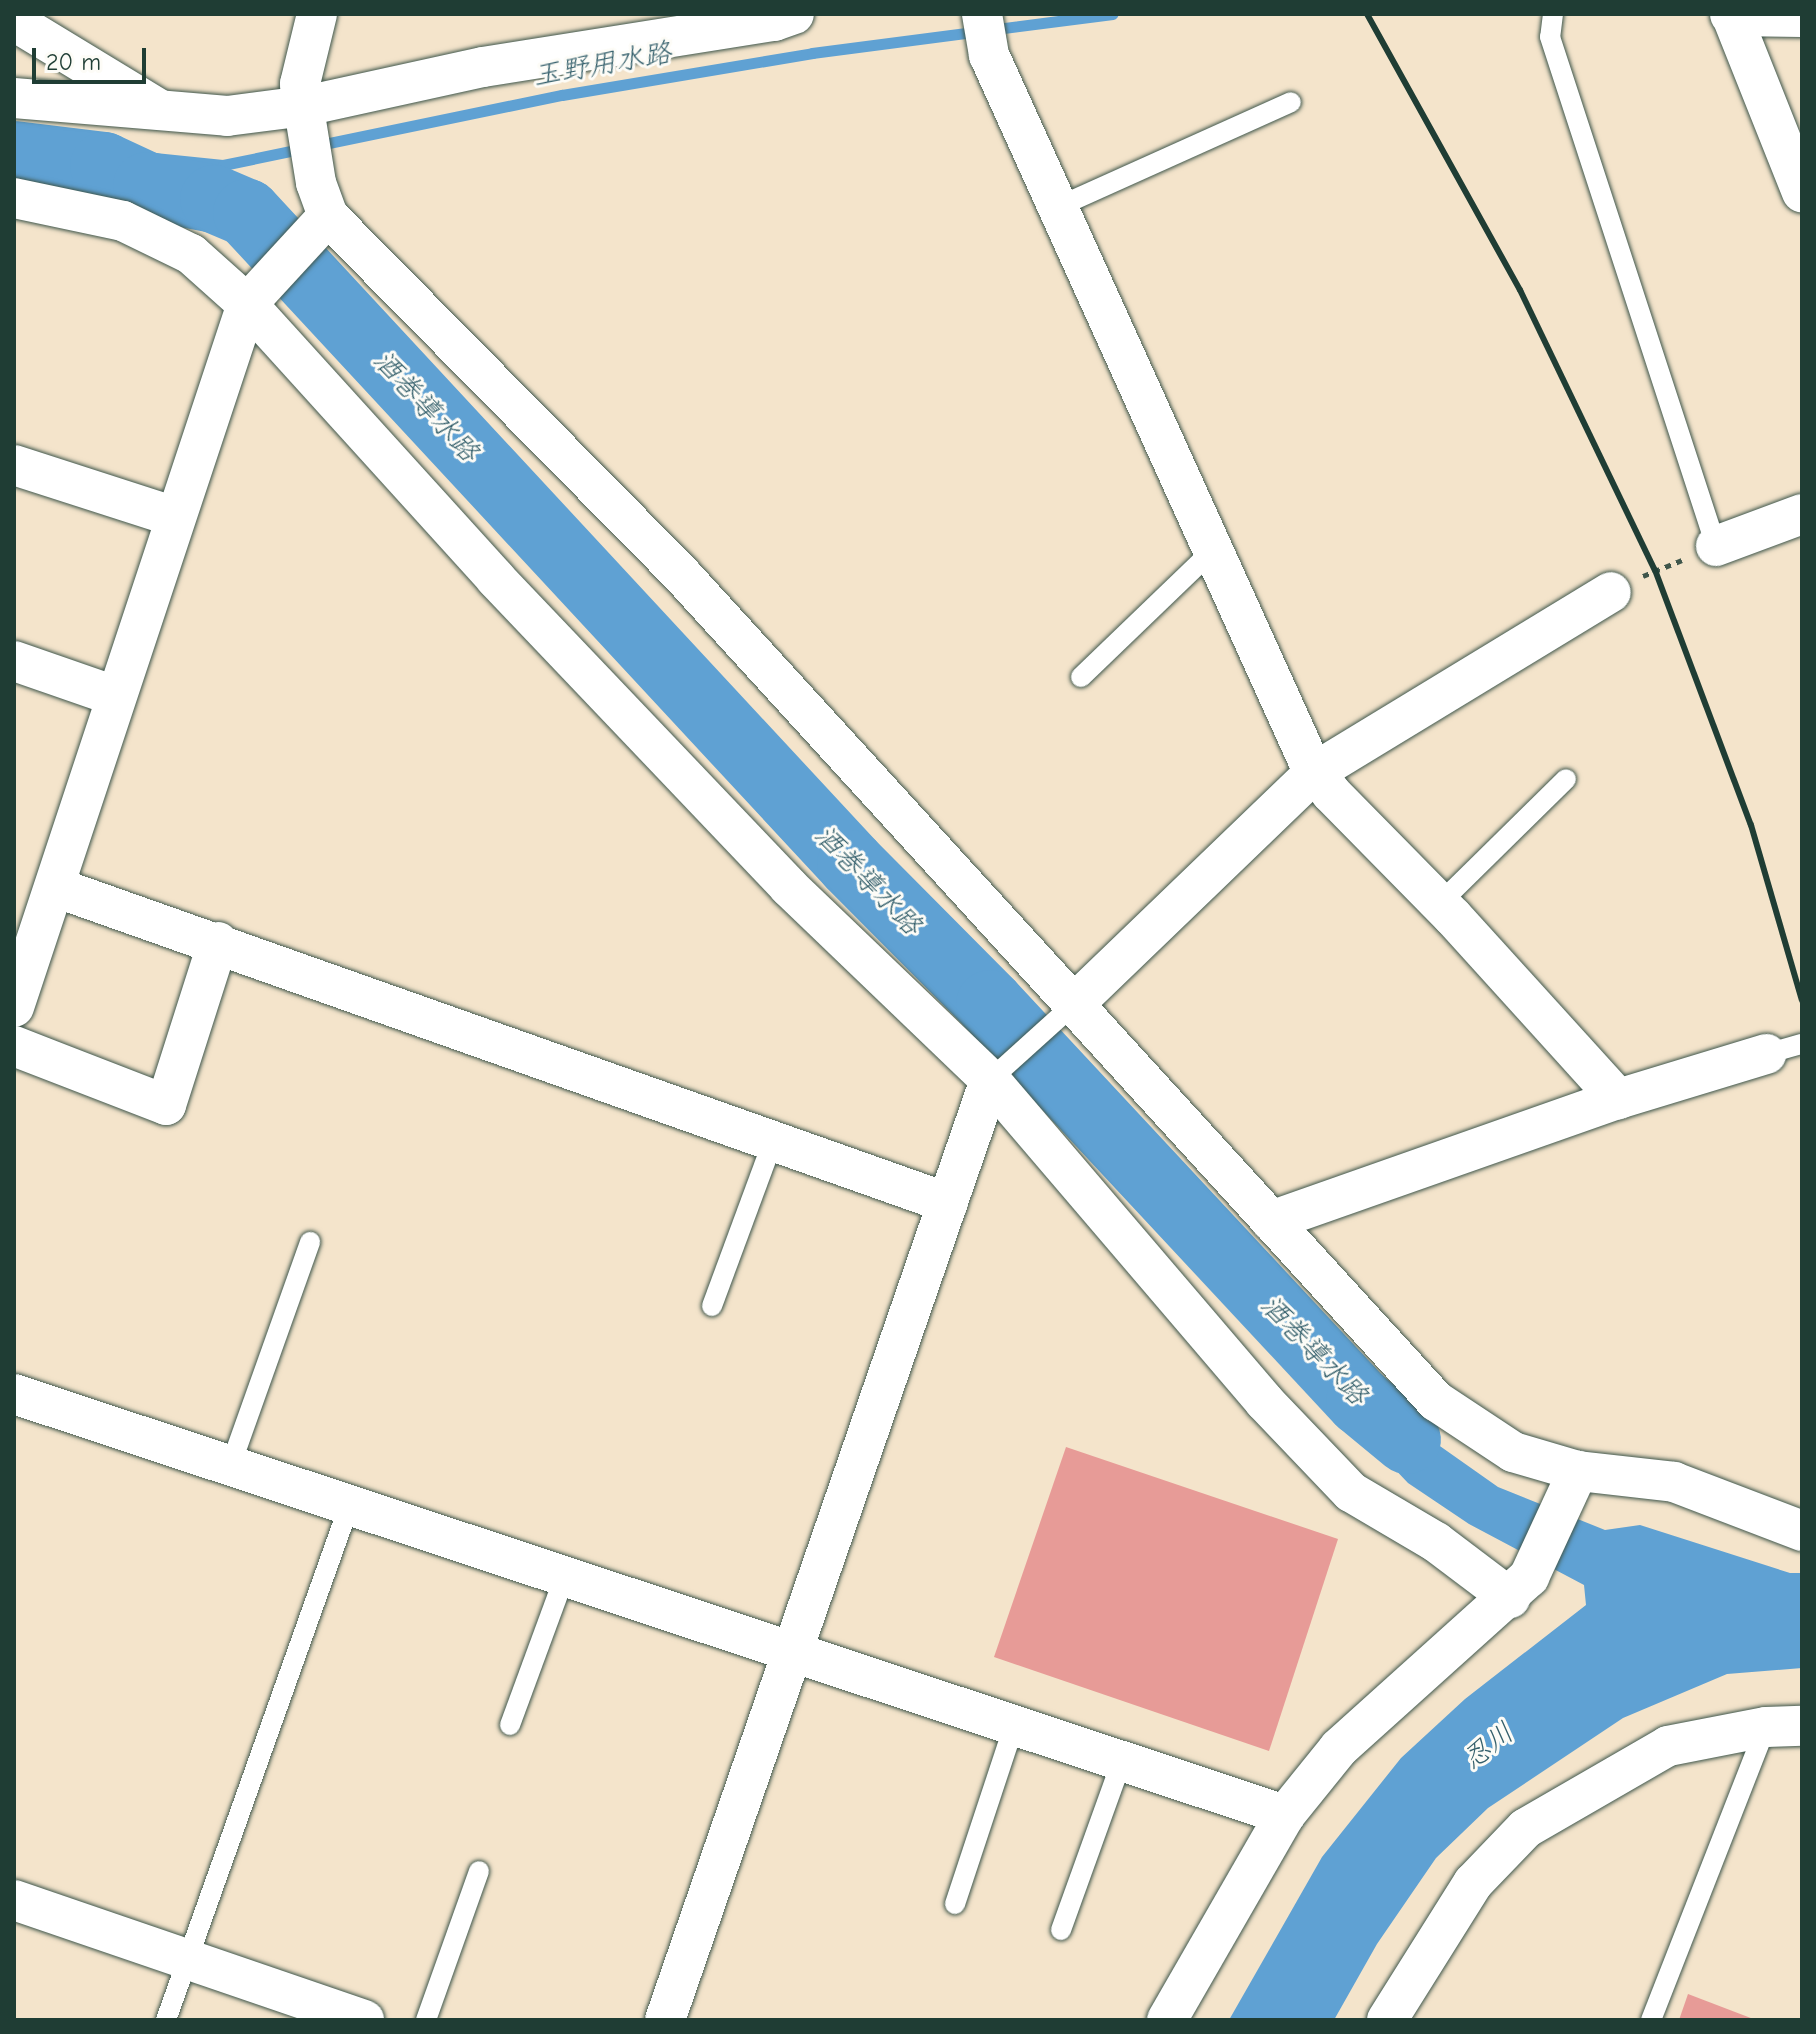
<!DOCTYPE html>
<meta charset="utf-8">
<style>
body{margin:0}
#map{position:relative;width:1816px;height:2034px;overflow:hidden;background:#f4e4cb;font-family:"Comic Neue","Klee One",sans-serif}
div>[style]{position:absolute}
.water>*{inset:0;background:#5fa1d3}
.stream>*{height:11px;margin:-5.5px;padding:0 5.5px;transform-origin:5.5px;border-radius:5.5px;background:#5fa1d3}
.river>*{height:68px;margin:-34px;padding:0 34px;transform-origin:34px;border-radius:34px;background:#5fa1d3}
.building>*{inset:0;background:#e79b97}
.path>*{height:5px;margin-top:-2.5px;transform-origin:0;background:repeating-linear-gradient(90deg,#3f564b 0 6px,transparent 0 12px)}
.roads{filter:drop-shadow(0 0 2px #3f564b) drop-shadow(0 0 2px #3f564b)}
.lane>*{height:20px;margin:-10px;padding:0 10px;transform-origin:10px;border-radius:10px;background:#fff}
.street>*{height:40px;margin:-20px;padding:0 20px;transform-origin:20px;border-radius:20px;background:#fff}
.secondary>*{height:44px;margin:-22px;padding:0 22px;transform-origin:22px;border-radius:22px;background:#fff}
.rail>*{height:6px;margin:-3px;padding:0 3px;transform-origin:3px;border-radius:3px;background:#1f3d34}
span{translate:-50% -50%;white-space:nowrap;text-align:center;line-height:1.15;-webkit-text-stroke:6px #fdfcf7;paint-order:stroke}
.water-label{font-size:28px;color:#35606c;font-style:italic}
.frame{position:absolute;inset:0;border:16px solid #1f3d34;pointer-events:none}
.scale{position:absolute;left:32px;top:48px;width:114px;height:36px;box-sizing:border-box;border:4px solid #1f3d34;border-top:0;padding-left:10px;font-size:24px;line-height:28px;white-space:nowrap;color:#1f3d34;-webkit-text-stroke:6px #fdfcf7;paint-order:stroke}
</style>
<div id="map">
<div class="water">
<i style="clip-path:polygon(1338px 1377px,1370px 1400px,1385px 1396px,1437px 1444px,1498px 1487px,1605px 1530px,1640px 1525px,1790px 1573px,1802px 1573px,1802px 1668px,1727px 1674px,1623px 1718px,1488px 1808px,1436px 1858px,1377px 1944px,1334px 2020px,1229px 2020px,1322px 1857px,1401px 1758px,1465px 1699px,1586px 1605px,1584px 1585px,1469px 1524px,1408px 1483px,1353px 1425px,1359px 1411px)"></i>
</div>
<div class="stream">
<i style="left:104px;top:166px;width:33px;rotate:-18deg"></i>
<i style="left:135px;top:156px;width:88px;rotate:5.8deg"></i>
<i style="left:223px;top:165px;width:346px;rotate:-11.7deg"></i>
<i style="left:562px;top:95px;width:254px;rotate:-9.5deg"></i>
<i style="left:812px;top:53px;width:303px;rotate:-7.4deg"></i>
</div>
<div class="river">
<i style="left:14px;top:155px;width:91px;rotate:7deg"></i>
<i style="left:104px;top:166px;width:47px;rotate:24.9deg"></i>
<i style="left:147px;top:186px;width:68px;rotate:11deg"></i>
<i style="left:214px;top:199px;width:36px;rotate:23deg"></i>
<i style="left:247px;top:213px;width:888px;rotate:47.14deg"></i>
<i style="left:851px;top:864px;width:197px;rotate:45.2deg"></i>
<i style="left:990px;top:1004px;width:543px;rotate:47.02deg"></i>
<i style="left:1360px;top:1401px;width:61px;rotate:39.7deg"></i>
</div>
<div class="building">
<i style="clip-path:polygon(1066px 1447px,1338px 1539px,1269px 1751px,994px 1657px)"></i>
<i style="clip-path:polygon(1688px 1994px,1756px 2020px,1679px 2020px)"></i>
</div>
<div class="path">
<i style="left:1643px;top:576px;width:42px;rotate:-22.3deg"></i>
</div>
<div class="roads">
<div class="lane">
<i style="left:1553px;top:14px;width:23px;rotate:97deg"></i>
<i style="left:1550px;top:37px;width:535px;rotate:71.94deg"></i>
<i style="left:1060px;top:206px;width:253px;rotate:-24.2deg"></i>
<i style="left:1081px;top:677px;width:183px;rotate:-43.9deg"></i>
<i style="left:1439px;top:904px;width:178px;rotate:-44.5deg"></i>
<i style="left:1766px;top:1054px;width:37px;rotate:-16deg"></i>
<i style="left:990px;top:1080px;width:113px;rotate:-42.1deg"></i>
<i style="left:712px;top:1306px;width:176px;rotate:-69.7deg"></i>
<i style="left:230px;top:1467px;width:239px;rotate:-70.4deg"></i>
<i style="left:510px;top:1725px;width:157px;rotate:-69.8deg"></i>
<i style="left:955px;top:1904px;width:188px;rotate:-71.7deg"></i>
<i style="left:1061px;top:1930px;width:180px;rotate:-70.2deg"></i>
<i style="left:166px;top:2020px;width:546px;rotate:-70.4deg"></i>
<i style="left:426px;top:2020px;width:158px;rotate:-70.4deg"></i>
<i style="left:1651px;top:2020px;width:315px;rotate:-68.6deg"></i>
</div>
<div class="street">
<i style="left:317px;top:14px;width:72px;rotate:103.7deg"></i>
<i style="left:300px;top:84px;width:100px;rotate:80.8deg"></i>
<i style="left:316px;top:183px;width:35px;rotate:70deg"></i>
<i style="left:328px;top:216px;width:503px;rotate:45.4deg"></i>
<i style="left:681px;top:574px;width:1120px;rotate:47.61deg"></i>
<i style="left:1436px;top:1401px;width:92px;rotate:33.5deg"></i>
<i style="left:1513px;top:1452px;width:68px;rotate:16.3deg"></i>
<i style="left:1578px;top:1471px;width:97px;rotate:6.5deg"></i>
<i style="left:1674px;top:1482px;width:137px;rotate:20.9deg"></i>
<i style="left:982px;top:14px;width:42px;rotate:80.3deg"></i>
<i style="left:989px;top:55px;width:772px;rotate:65.66deg"></i>
<i style="left:1307px;top:758px;width:42px;rotate:55.6deg"></i>
<i style="left:1331px;top:793px;width:174px;rotate:45.5deg"></i>
<i style="left:1453px;top:917px;width:246px;rotate:47.8deg"></i>
<i style="left:1731px;top:14px;width:192px;rotate:68.3deg"></i>
<i style="left:14px;top:21px;width:167px;rotate:31.3deg"></i>
<i style="left:14px;top:98px;width:214px;rotate:4.8deg"></i>
<i style="left:227px;top:116px;width:79px;rotate:-7.3deg"></i>
<i style="left:305px;top:106px;width:182px;rotate:-12.4deg"></i>
<i style="left:483px;top:67px;width:295px;rotate:-9deg"></i>
<i style="left:774px;top:21px;width:21px;rotate:-19deg"></i>
<i style="left:14px;top:198px;width:111px;rotate:11.9deg"></i>
<i style="left:123px;top:221px;width:76px;rotate:25.9deg"></i>
<i style="left:191px;top:254px;width:75px;rotate:41.8deg"></i>
<i style="left:247px;top:304px;width:371px;rotate:47.8deg"></i>
<i style="left:496px;top:579px;width:425px;rotate:46.4deg"></i>
<i style="left:789px;top:887px;width:279px;rotate:43.8deg"></i>
<i style="left:990px;top:1080px;width:422px;rotate:49.5deg"></i>
<i style="left:1264px;top:1401px;width:126px;rotate:46.3deg"></i>
<i style="left:1351px;top:1492px;width:99px;rotate:30.5deg"></i>
<i style="left:1436px;top:1542px;width:93px;rotate:37.1deg"></i>
<i style="left:14px;top:465px;width:169px;rotate:17.9deg"></i>
<i style="left:1716px;top:546px;width:92px;rotate:-20.4deg"></i>
<i style="left:14px;top:661px;width:107px;rotate:19.1deg"></i>
<i style="left:55px;top:887px;width:947px;rotate:19.49deg"></i>
<i style="left:1074px;top:1004px;width:335px;rotate:-43.9deg"></i>
<i style="left:1315px;top:772px;width:346px;rotate:-31.3deg"></i>
<i style="left:14px;top:1007px;width:741px;rotate:-71.66deg"></i>
<i style="left:247px;top:304px;width:120px;rotate:-47.4deg"></i>
<i style="left:14px;top:1046px;width:163px;rotate:21.2deg"></i>
<i style="left:166px;top:1105px;width:171px;rotate:-72.3deg"></i>
<i style="left:1271px;top:1221px;width:368px;rotate:-19.4deg"></i>
<i style="left:1618px;top:1099px;width:155px;rotate:-16.9deg"></i>
<i style="left:14px;top:1394px;width:1339px;rotate:18.33deg"></i>
<i style="left:14px;top:1900px;width:370px;rotate:18.9deg"></i>
<i style="left:665px;top:2020px;width:995px;rotate:-70.93deg"></i>
<i style="left:1167px;top:2020px;width:237px;rotate:-60.1deg"></i>
<i style="left:1285px;top:1815px;width:86px;rotate:-51.1deg"></i>
<i style="left:1339px;top:1748px;width:256px;rotate:-42deg"></i>
<i style="left:1529px;top:1577px;width:117px;rotate:-65.2deg"></i>
<i style="left:1387px;top:2020px;width:162px;rotate:-57.9deg"></i>
<i style="left:1473px;top:1883px;width:76px;rotate:-46.1deg"></i>
<i style="left:1526px;top:1828px;width:164px;rotate:-30deg"></i>
<i style="left:1668px;top:1746px;width:100px;rotate:-11deg"></i>
<i style="left:1766px;top:1727px;width:36px;rotate:-2deg"></i>
</div>
<div class="secondary">
<i style="left:1732px;top:14px;width:70px;rotate:0.8deg"></i>
</div>
</div>
<div class="rail">
<i style="left:1367px;top:14px;width:316px;rotate:61deg"></i>
<i style="left:1520px;top:290px;width:311px;rotate:64.3deg"></i>
<i style="left:1655px;top:570px;width:272px;rotate:69.4deg"></i>
<i style="left:1751px;top:825px;width:182px;rotate:73.8deg"></i>
</div>
<div class="water-label">
<span style="left:602px;top:64px;rotate:-10deg">玉野用水路</span>
<span style="left:426px;top:406px;rotate:47deg">酒巻導水路</span>
<span style="left:868px;top:880px;rotate:46deg">酒巻導水路</span>
<span style="left:1314px;top:1350px;rotate:46deg">酒巻導水路</span>
<span style="left:1488px;top:1746px;rotate:-38deg">忍川</span>
</div>
<div class="frame"></div>
<div class="scale">20 m</div>
</div>
